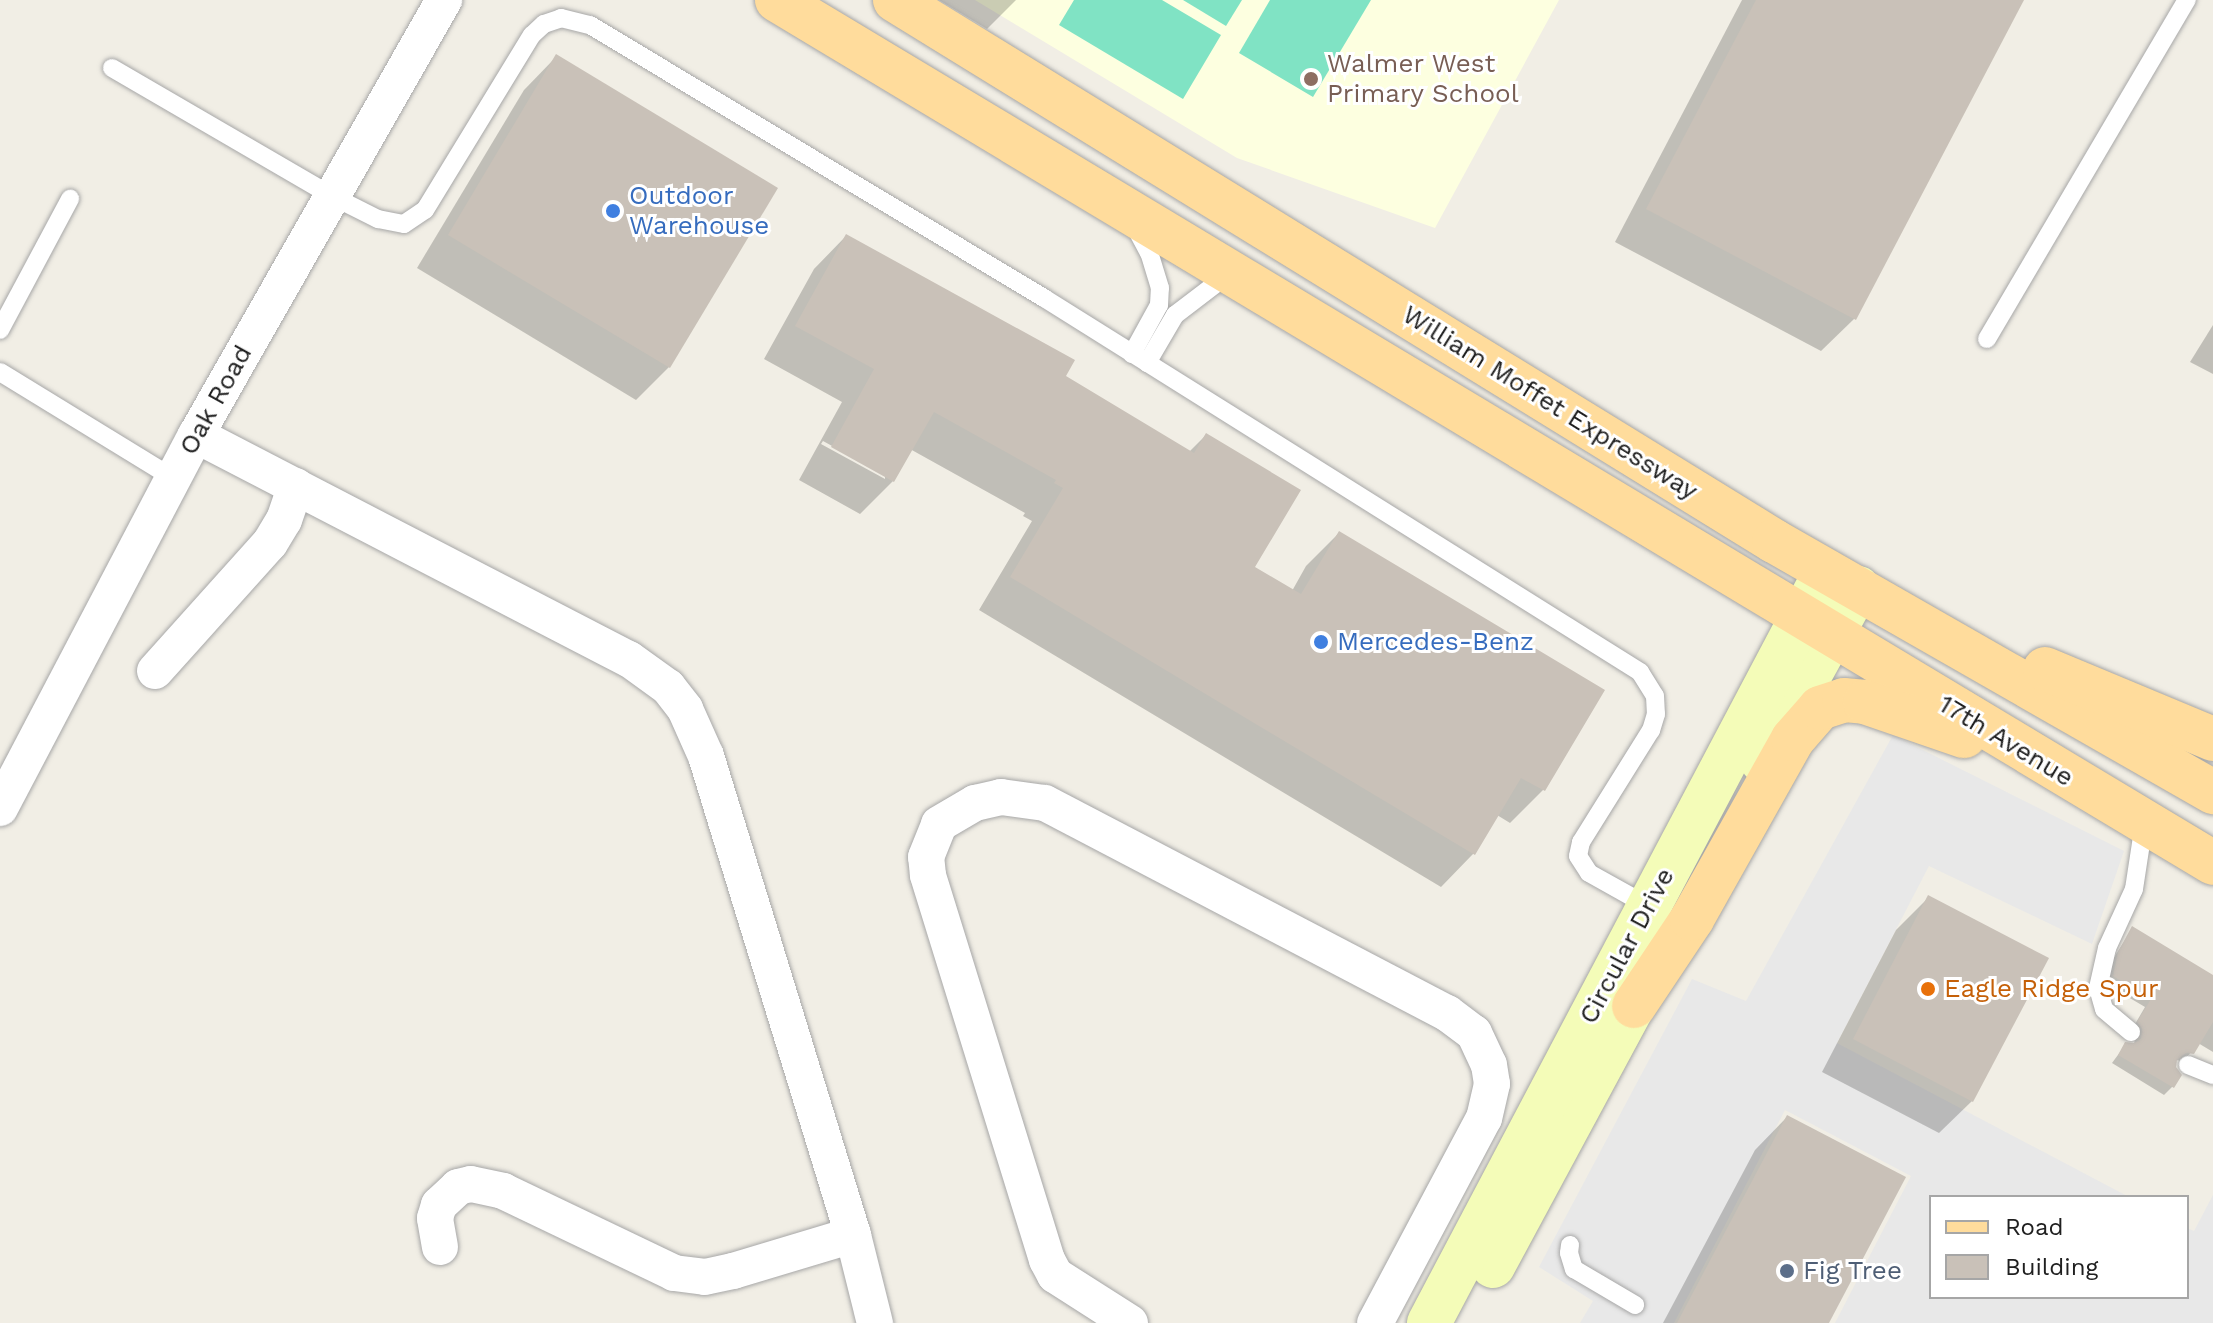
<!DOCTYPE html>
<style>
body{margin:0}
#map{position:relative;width:2213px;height:1323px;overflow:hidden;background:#f1eee5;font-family:"Work Sans",sans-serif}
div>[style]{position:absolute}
.education>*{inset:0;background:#fdffe0}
.pitch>*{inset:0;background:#80e3c4}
.parking>*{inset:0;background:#e8e8e8}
.shadow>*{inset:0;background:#0003}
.building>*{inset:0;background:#c9c1b8}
.roads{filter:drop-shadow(0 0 2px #a7a7a7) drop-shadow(0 0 2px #a7a7a7)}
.lane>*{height:18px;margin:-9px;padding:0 9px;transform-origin:9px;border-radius:9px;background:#fff}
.street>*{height:36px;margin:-18px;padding:0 18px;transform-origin:18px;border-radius:18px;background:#fff}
.secondary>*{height:44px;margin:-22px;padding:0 22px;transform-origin:22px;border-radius:22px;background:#f4fcb8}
.primary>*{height:44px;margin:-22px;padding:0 22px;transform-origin:22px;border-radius:22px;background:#ffdc9c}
.dots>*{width:22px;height:22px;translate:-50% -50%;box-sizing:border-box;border:4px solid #fff;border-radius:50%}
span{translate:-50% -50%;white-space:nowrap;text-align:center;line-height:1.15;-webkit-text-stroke:6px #fff;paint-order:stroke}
.education-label{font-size:26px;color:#785e54}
.left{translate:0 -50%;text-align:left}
.shop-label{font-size:26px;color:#366cbe}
.street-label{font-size:26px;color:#202020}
.food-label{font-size:26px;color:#c56008}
.service-label{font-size:26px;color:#4e5e75}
.legend{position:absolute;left:1929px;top:1195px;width:260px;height:104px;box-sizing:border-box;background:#fff;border:2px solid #a6a6a6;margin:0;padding:10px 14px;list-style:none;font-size:24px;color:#202020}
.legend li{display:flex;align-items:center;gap:16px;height:40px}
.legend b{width:40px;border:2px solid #a6a6a6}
</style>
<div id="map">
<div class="education">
<i style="clip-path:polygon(975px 0,1559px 0,1435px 228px,1237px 158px)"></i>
</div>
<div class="pitch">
<i style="clip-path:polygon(1074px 0,1162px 0,1221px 35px,1183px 99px,1059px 25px)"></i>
<i style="clip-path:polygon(1183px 0,1242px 0,1226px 26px)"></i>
<i style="clip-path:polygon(1270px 0,1371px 0,1313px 97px,1239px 53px)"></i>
</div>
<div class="parking">
<i style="clip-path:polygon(1893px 735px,2124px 851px,2092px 944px,1929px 866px,1837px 1043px,2129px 1197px,1931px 1197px,1931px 1297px,2187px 1297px,2187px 1228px,2194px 1231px,2213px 1195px,2213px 1323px,1835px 1323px,1911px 1176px,1785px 1110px,1674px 1323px,1580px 1323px,1593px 1301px,1539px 1267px,1692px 979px,1746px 1001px)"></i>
</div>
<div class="shadow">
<i style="clip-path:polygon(939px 0,1016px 0,987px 29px)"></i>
<i style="clip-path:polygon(1742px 0,2021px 0,1854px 319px,1821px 351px,1615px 242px)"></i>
<i style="clip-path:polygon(556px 57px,669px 367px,636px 400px,417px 268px,524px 90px)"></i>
<i style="clip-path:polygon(evenodd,846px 236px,1063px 377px,1189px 452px,1206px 435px,1252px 567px,1292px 591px,1306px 566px,1339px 533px,1602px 690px,1543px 790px,1510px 823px,1497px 815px,1473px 854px,1441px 887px,979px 610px,1032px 521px,1023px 516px,1025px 513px,910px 449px,893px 481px,860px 514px,799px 480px,842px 402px,764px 359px,814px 269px,846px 236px,823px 441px,885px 475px,885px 479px,821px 444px,823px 441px)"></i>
<i style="clip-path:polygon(2213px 325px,2213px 374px,2190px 362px)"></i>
<i style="clip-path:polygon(1929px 897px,1972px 1101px,1939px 1133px,1822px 1072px,1896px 930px)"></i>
<i style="clip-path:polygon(2133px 928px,2213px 977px,2213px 1052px,2198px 1043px,2184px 1061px,2175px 1060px,2172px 1087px,2164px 1095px,2112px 1063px,2126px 1044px,2134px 1045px,2135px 1037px,2131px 1031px,2145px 1007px,2106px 984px,2111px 962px)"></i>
<i style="clip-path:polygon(1787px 1117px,1827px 1323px,1663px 1323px,1755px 1150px)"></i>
</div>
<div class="building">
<i style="clip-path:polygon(1756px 0,2024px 0,1856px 320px,1646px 209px)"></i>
<i style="clip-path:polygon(556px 54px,778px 188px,670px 368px,448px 235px)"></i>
<i style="clip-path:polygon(846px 234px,1075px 360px,1066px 376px,1194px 453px,1206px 433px,1301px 490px,1255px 567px,1301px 594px,1339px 531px,1605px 690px,1545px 791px,1521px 778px,1475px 855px,1010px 577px,1063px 488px,1054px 483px,1056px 480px,934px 412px,894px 482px,831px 447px,874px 369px,795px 326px)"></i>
<i style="clip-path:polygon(1928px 895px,2049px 958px,1973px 1102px,1853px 1039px)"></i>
<i style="clip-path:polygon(2132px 926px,2213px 975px,2213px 1022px,2194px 1054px,2186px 1053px,2177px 1060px,2176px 1067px,2182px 1075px,2174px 1088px,2118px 1055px,2125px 1042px,2134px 1043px,2141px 1039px,2142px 1029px,2137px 1022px,2151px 999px,2113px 976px,2118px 952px)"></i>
<i style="clip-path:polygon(1787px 1115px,1906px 1177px,1829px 1323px,1677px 1323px)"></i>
</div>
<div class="roads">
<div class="lane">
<i style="left:112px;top:68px;width:252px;rotate:30.2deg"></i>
<i style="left:330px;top:195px;width:54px;rotate:26.6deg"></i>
<i style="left:378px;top:219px;width:26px;rotate:11deg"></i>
<i style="left:404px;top:224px;width:25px;rotate:-34deg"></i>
<i style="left:425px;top:210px;width:205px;rotate:-58.6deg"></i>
<i style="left:532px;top:35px;width:16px;rotate:-43deg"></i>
<i style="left:544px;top:24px;width:18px;rotate:-19deg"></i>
<i style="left:561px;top:18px;width:30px;rotate:14deg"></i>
<i style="left:590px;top:25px;width:530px;rotate:31.02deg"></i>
<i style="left:1044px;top:298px;width:704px;rotate:32.11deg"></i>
<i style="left:1640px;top:672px;width:28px;rotate:58deg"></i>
<i style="left:1655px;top:696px;width:18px;rotate:87deg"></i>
<i style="left:1656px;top:714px;width:17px;rotate:107deg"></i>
<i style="left:1651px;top:730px;width:132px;rotate:122deg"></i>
<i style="left:1581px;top:842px;width:14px;rotate:102deg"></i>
<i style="left:1578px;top:856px;width:20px;rotate:57deg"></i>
<i style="left:1589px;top:873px;width:68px;rotate:29.2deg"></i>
<i style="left:0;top:330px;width:149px;rotate:-61.9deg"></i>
<i style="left:1987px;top:339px;width:394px;rotate:-59.5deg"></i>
<i style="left:1132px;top:354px;width:56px;rotate:-61.1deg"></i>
<i style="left:1159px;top:305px;width:17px;rotate:-87deg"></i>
<i style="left:1160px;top:288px;width:37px;rotate:-107deg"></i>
<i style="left:1149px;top:253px;width:32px;rotate:-118deg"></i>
<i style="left:1147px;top:363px;width:56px;rotate:-59.7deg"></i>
<i style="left:1175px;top:315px;width:69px;rotate:-37.4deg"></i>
<i style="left:0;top:372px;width:203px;rotate:31.5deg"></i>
<i style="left:2131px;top:1032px;width:35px;rotate:-140deg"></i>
<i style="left:2104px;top:1009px;width:22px;rotate:-106deg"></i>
<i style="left:2098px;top:988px;width:41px;rotate:-77.3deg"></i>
<i style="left:2107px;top:948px;width:65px;rotate:-65.4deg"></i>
<i style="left:2134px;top:889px;width:66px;rotate:-81.3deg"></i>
<i style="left:2188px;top:1065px;width:27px;rotate:22deg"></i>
<i style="left:1570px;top:1245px;width:8px;rotate:97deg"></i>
<i style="left:1569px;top:1253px;width:17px;rotate:73deg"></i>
<i style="left:1574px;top:1269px;width:71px;rotate:30.5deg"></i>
</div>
<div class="street">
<i style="left:196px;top:435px;width:488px;rotate:27.4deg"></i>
<i style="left:629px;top:659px;width:48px;rotate:35.7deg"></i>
<i style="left:668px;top:687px;width:28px;rotate:52deg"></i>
<i style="left:685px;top:709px;width:51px;rotate:65.9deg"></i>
<i style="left:706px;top:756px;width:501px;rotate:72.94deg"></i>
<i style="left:853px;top:1235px;width:91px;rotate:76deg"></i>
<i style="left:155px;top:671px;width:172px;rotate:-48.1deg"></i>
<i style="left:270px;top:543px;width:27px;rotate:-59deg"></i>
<i style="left:284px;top:520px;width:36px;rotate:-71deg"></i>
<i style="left:0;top:808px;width:421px;rotate:-62.3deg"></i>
<i style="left:196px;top:435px;width:501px;rotate:-60.31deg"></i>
<i style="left:440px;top:1247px;width:29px;rotate:-100deg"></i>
<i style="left:435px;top:1218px;width:14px;rotate:-73deg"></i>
<i style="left:439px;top:1205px;width:26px;rotate:-43deg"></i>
<i style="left:458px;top:1187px;width:13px;rotate:-13deg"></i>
<i style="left:471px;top:1184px;width:33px;rotate:12deg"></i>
<i style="left:503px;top:1191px;width:190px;rotate:25.6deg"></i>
<i style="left:674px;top:1273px;width:31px;rotate:7deg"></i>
<i style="left:705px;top:1277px;width:29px;rotate:-12deg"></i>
<i style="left:733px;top:1271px;width:125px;rotate:-16.7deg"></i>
<i style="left:1130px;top:1323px;width:89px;rotate:-147.4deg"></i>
<i style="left:1055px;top:1275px;width:17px;rotate:-118deg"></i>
<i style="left:1047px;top:1260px;width:403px;rotate:-107.2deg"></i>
<i style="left:928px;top:875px;width:18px;rotate:-96deg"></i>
<i style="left:926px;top:857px;width:35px;rotate:-68deg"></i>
<i style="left:939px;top:824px;width:42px;rotate:-30.3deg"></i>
<i style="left:975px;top:803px;width:27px;rotate:-13deg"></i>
<i style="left:1001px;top:797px;width:44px;rotate:7.8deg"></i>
<i style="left:1045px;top:803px;width:454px;rotate:27.6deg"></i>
<i style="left:1447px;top:1013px;width:34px;rotate:37deg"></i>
<i style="left:1474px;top:1033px;width:35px;rotate:65deg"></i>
<i style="left:1489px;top:1065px;width:19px;rotate:81deg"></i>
<i style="left:1492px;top:1084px;width:35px;rotate:103deg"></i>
<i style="left:1484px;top:1118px;width:232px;rotate:118deg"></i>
</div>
<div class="secondary">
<i style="left:1762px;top:761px;width:198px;rotate:-61deg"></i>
<i style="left:1493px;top:1266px;width:335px;rotate:-61.7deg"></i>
<i style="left:1429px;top:1323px;width:850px;rotate:-62.17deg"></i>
</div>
<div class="primary">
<i style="left:777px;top:0;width:1675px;rotate:31deg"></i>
<i style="left:895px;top:0;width:1032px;rotate:31.61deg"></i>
<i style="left:1774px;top:541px;width:506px;rotate:29.76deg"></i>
<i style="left:2045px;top:669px;width:182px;rotate:22.6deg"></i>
<i style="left:1634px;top:1006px;width:105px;rotate:-56.3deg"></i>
<i style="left:1692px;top:919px;width:206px;rotate:-60.7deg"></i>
<i style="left:1793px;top:739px;width:41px;rotate:-48.9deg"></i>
<i style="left:1820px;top:708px;width:25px;rotate:-18deg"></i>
<i style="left:1844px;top:700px;width:21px;rotate:5deg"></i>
<i style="left:1865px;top:702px;width:105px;rotate:19deg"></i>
</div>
</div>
<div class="dots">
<i style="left:1311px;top:79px;background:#8d6e63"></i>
<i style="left:613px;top:211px;background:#3f7fe0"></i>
<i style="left:1321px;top:642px;background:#3f7fe0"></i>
<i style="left:1928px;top:989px;background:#e8710a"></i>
<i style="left:1787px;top:1271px;background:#5c6f8a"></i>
</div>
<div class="education-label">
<span class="left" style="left:1327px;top:79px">Walmer West<br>Primary School</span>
</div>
<div class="shop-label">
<span class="left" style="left:629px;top:211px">Outdoor<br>Warehouse</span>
<span class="left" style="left:1337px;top:642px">Mercedes-Benz</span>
</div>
<div class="street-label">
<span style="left:216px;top:400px;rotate:-61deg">Oak Road</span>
<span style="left:1550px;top:403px;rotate:32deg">William Moffet Expressway</span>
<span style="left:2006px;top:741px;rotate:31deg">17th Avenue</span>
<span style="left:1627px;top:946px;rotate:-62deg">Circular Drive</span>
</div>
<div class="food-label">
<span class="left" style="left:1944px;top:989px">Eagle Ridge Spur</span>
</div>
<div class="service-label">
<span class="left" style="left:1803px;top:1271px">Fig Tree</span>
</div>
<ul class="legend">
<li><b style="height:10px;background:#ffdc9c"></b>Road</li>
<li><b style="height:22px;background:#c9c1b8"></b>Building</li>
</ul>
</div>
